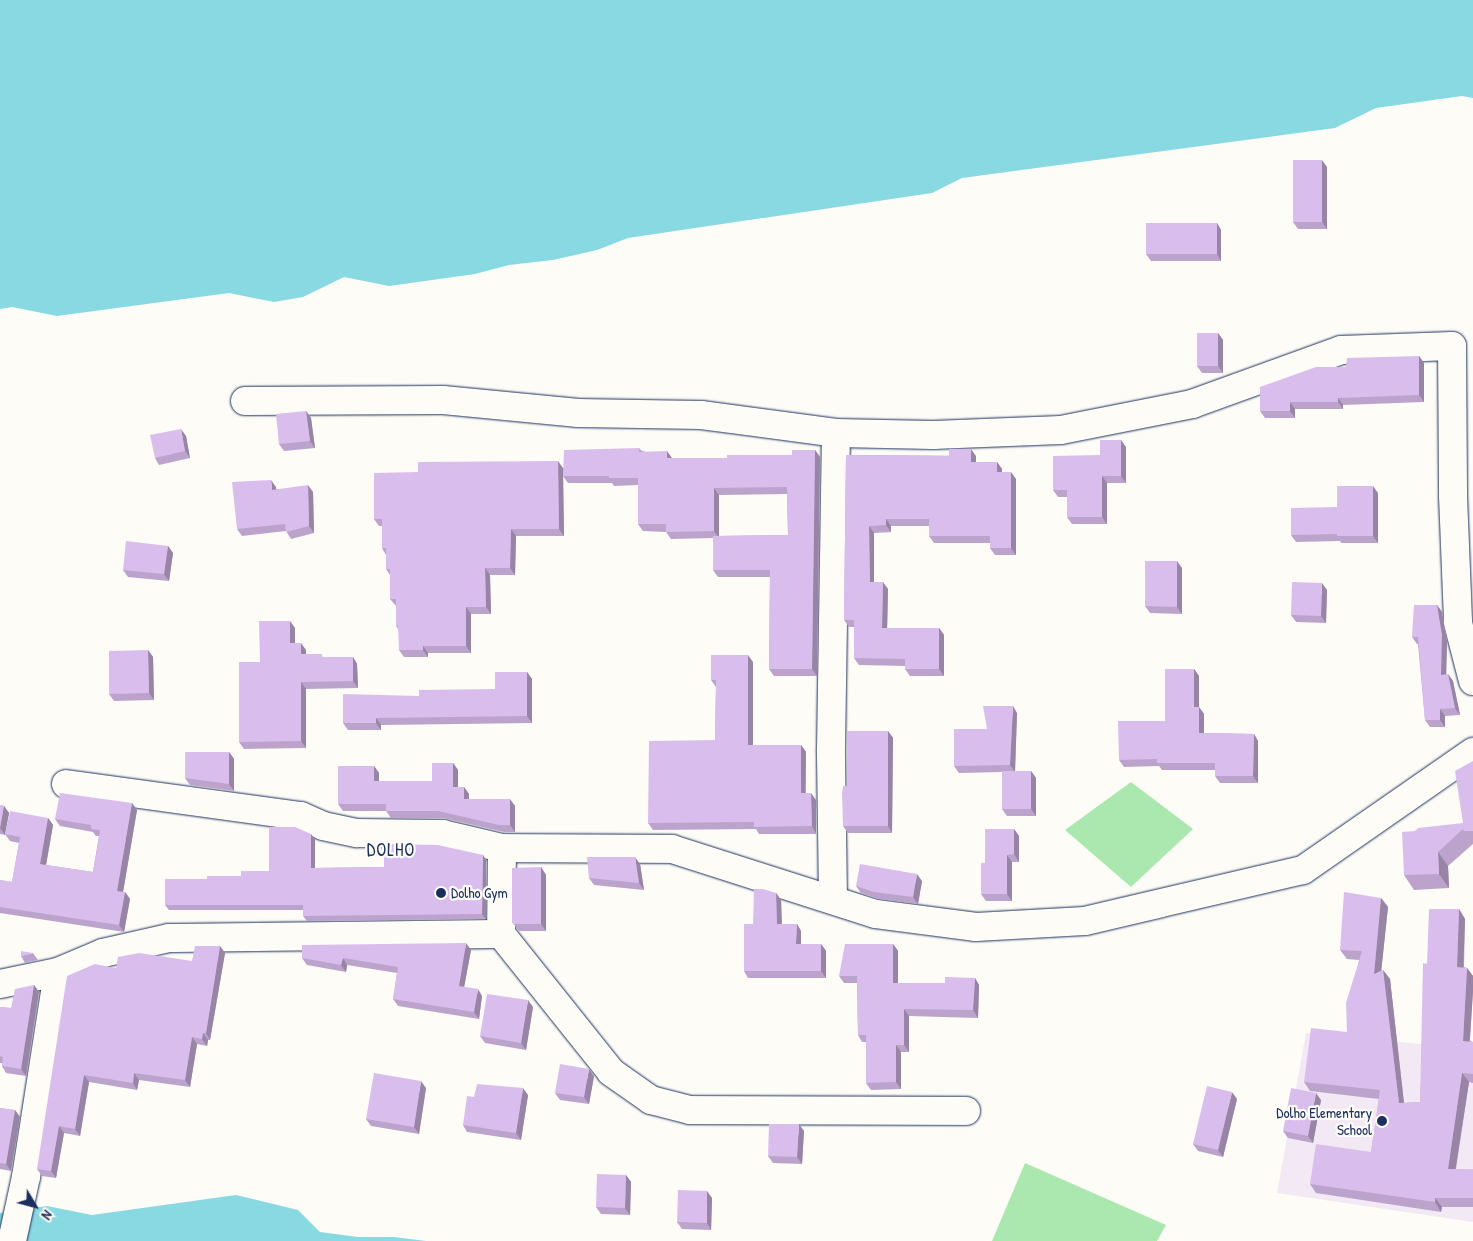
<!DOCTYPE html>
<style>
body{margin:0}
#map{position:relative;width:1473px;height:1241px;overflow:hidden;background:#fdfcf7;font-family:"Patrick Hand",sans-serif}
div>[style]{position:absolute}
.built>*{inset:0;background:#f2e9f4}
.green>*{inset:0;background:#aae8af}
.water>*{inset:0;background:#88d9e2}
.roads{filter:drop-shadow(0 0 1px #1b2f5e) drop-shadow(0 0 1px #1b2f5e)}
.minor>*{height:28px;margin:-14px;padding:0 14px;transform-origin:14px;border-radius:14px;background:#fdfcf7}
.wall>*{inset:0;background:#bba3cc}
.shaded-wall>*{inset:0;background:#9885a6}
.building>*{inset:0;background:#d9beed}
.dots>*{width:14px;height:14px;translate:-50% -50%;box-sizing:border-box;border:2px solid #fdfcf7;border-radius:50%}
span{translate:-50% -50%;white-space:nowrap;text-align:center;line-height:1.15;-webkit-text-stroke:4.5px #fdfcf7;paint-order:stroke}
.poi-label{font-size:15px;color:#1b2f5e}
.left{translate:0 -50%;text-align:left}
.right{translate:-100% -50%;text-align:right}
.quarter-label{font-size:18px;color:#1b2f5e;letter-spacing:1px}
.north{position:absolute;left:10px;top:1181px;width:50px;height:50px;-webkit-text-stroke:4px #fdfcf7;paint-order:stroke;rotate:127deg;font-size:14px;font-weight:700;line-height:20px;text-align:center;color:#1b2f5e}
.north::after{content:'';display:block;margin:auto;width:18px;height:22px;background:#1b2f5e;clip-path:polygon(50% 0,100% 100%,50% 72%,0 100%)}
</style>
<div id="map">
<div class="built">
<i style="clip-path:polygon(1306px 1033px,1473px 1049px,1473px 1222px,1277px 1193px)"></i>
</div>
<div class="green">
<i style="clip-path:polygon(1131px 782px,1193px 829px,1131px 887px,1065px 830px)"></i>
<i style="clip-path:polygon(1025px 1163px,1166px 1225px,1157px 1241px,992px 1241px)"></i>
</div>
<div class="water">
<i style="clip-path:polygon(0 0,1473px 0,1473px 98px,1462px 96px,1376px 108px,1335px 128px,962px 178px,932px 193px,628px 238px,597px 250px,553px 260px,509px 265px,475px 274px,389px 286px,344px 277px,303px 297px,274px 302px,229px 293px,57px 316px,12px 307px,0 309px)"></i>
<i style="clip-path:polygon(236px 1195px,298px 1210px,320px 1232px,358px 1237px,394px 1237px,426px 1241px,0 1241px,0 1213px,47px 1206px,92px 1215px)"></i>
</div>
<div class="roads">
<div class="minor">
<i style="left:245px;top:401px;width:198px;rotate:-0.3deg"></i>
<i style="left:443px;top:400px;width:136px;rotate:5.5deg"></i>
<i style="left:578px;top:413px;width:123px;rotate:0.9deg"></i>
<i style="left:701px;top:415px;width:136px;rotate:7.6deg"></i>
<i style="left:66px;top:784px;width:237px;rotate:7.8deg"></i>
<i style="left:301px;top:816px;width:24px;rotate:24deg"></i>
<i style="left:323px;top:826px;width:35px;rotate:12deg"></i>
<i style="left:357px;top:833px;width:86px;rotate:0.7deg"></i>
<i style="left:443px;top:834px;width:61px;rotate:13.3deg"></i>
<i style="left:502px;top:848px;width:170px;rotate:0.3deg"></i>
<i style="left:672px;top:849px;width:214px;rotate:17.7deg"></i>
<i style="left:876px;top:914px;width:101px;rotate:7.4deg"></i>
<i style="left:976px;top:927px;width:109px;rotate:-3.2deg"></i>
<i style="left:1085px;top:921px;width:224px;rotate:-13.2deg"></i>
<i style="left:1303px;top:870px;width:207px;rotate:-34.8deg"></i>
<i style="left:833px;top:900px;width:151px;rotate:-90.8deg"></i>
<i style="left:831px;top:749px;width:316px;rotate:-89.1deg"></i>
<i style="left:836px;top:433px;width:97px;rotate:1.2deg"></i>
<i style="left:933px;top:435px;width:128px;rotate:-2.2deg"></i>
<i style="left:1061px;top:430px;width:134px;rotate:-11.2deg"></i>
<i style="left:1192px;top:404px;width:158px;rotate:-19.9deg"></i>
<i style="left:1341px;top:350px;width:111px;rotate:-2.1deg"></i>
<i style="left:1452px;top:346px;width:150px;rotate:89.6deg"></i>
<i style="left:1453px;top:496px;width:127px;rotate:87.7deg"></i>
<i style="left:1458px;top:623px;width:60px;rotate:75.5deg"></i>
<i style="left:501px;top:934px;width:176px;rotate:51.4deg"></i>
<i style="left:611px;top:1072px;width:49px;rotate:35deg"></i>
<i style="left:651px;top:1100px;width:40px;rotate:14.4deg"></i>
<i style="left:690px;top:1110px;width:276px;rotate:0.2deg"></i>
<i style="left:0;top:984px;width:59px;rotate:-11.7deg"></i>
<i style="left:58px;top:972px;width:49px;rotate:-22.9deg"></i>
<i style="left:103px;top:953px;width:68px;rotate:-12.8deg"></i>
<i style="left:169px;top:938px;width:332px;rotate:-0.7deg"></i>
<i style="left:501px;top:934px;width:86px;rotate:-89.3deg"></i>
<i style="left:12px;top:1241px;width:66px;rotate:-77.7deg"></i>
<i style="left:26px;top:1177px;width:207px;rotate:-81.1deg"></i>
</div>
</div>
<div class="wall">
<i style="clip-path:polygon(1327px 167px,1327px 229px,1298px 229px,1293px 222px)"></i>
<i style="clip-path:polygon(1217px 223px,1221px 230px,1221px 261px,1151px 261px,1146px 254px)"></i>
<i style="clip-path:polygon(1218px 333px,1223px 340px,1223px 373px,1202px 373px,1197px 366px)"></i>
<i style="clip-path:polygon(1419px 356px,1424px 363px,1424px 402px,1343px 405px,1343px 409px,1295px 409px,1295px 418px,1265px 418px,1260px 411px,1346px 367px)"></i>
<i style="clip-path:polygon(306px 411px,311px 418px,315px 448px,284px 451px,279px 444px)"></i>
<i style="clip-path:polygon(186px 436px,190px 458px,159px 465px,155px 458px)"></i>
<i style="clip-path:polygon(1126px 447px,1126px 483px,1107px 483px,1107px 524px,1072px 524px,1067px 517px,1067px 497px,1058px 497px,1053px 490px,1100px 455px)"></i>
<i style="clip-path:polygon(evenodd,639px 448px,642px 451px,672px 458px,727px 458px,792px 455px,815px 450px,820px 457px,817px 676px,774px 676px,769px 669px,770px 577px,718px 577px,713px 570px,713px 538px,671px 539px,666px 532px,643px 531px,638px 524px,638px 485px,614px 486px,612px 483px,568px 483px,563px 476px,564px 536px,516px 536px,515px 575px,490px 575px,491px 614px,471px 614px,471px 653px,428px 653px,428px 657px,404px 657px,399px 650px,399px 630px,396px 626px,396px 606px,390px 599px,390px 575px,386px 569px,386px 555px,382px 548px,382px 526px,379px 526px,374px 519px,418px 472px,563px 468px,639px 448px,787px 494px,788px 535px,719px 536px,719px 495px,787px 494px)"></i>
<i style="clip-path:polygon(846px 455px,976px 456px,976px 462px,997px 462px,1002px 469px,1002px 472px,1016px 479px,1016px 555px,995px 555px,990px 548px,990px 543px,934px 543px,929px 536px,929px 526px,891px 526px,891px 532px,874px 533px,874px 582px,888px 589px,887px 628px,939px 628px,944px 635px,944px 676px,910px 676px,905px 669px,905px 666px,859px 665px,854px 658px,854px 627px,849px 627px,844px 620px)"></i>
<i style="clip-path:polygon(276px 487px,276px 489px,313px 492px,314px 533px,291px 539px,286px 531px,242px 536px,237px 529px)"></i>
<i style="clip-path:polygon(1378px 493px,1378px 543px,1341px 543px,1340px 541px,1296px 542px,1291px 535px,1337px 507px)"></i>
<i style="clip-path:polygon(168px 546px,173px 553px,169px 581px,128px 577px,123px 570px)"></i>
<i style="clip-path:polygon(1182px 568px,1182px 614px,1150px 613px,1145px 606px)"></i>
<i style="clip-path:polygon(1327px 590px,1326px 623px,1296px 622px,1291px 615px)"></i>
<i style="clip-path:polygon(1437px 605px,1442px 612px,1447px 642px,1446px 674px,1448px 674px,1453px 681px,1460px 715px,1445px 716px,1445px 727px,1430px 727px,1425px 720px,1418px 644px,1417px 644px,1412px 637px)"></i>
<i style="clip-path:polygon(295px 628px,295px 643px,306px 650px,306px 654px,324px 657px,353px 657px,357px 664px,358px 688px,306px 689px,306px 748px,244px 749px,239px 742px,260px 662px)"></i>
<i style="clip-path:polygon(148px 650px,153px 657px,154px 700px,114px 701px,109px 694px)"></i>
<i style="clip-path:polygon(753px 662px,753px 745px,801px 745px,806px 752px,806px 793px,816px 800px,816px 834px,759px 834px,756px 829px,653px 830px,648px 823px,715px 740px,716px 687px,711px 680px)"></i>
<i style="clip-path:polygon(1194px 669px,1199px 676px,1199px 707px,1204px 714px,1204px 733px,1254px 734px,1258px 741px,1258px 783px,1220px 783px,1215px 776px,1215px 770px,1162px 770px,1159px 766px,1124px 767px,1119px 760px,1165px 721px)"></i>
<i style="clip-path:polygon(527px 672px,532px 679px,532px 723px,381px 725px,381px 730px,348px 730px,343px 723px,419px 696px,495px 689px)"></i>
<i style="clip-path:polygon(1017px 713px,1015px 771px,1031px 771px,1036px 778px,1036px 816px,1007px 816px,1002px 809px,1002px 772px,959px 773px,954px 766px,987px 729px)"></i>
<i style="clip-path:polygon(888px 731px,893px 738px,892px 833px,848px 833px,843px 826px,847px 786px)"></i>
<i style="clip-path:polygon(229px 752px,234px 759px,234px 791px,190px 785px,185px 778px)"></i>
<i style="clip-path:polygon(1473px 761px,1473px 844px,1448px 866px,1449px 888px,1414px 890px,1404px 875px,1463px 823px)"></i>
<i style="clip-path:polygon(453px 763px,458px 770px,458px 787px,464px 787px,469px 794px,469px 799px,515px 806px,515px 832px,504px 832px,443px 818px,391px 818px,386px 811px,343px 811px,338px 804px,374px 766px,379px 773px,379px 781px,432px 781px)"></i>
<i style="clip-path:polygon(132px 803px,137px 810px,123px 892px,125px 892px,130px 899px,124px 932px,0 913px,0 880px,12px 882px,19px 843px,10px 841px,5px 834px,48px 818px,53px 825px,46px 865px,93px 872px,99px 836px,96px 836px,93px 832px,60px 826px,55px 819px)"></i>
<i style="clip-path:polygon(0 805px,4px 806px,9px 813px,5px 835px,0 834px)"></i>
<i style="clip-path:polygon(1014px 829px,1019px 836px,1019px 862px,1012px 862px,1012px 901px,986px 901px,981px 894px,985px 863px)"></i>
<i style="clip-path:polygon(315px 839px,315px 868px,384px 867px,483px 855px,486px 860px,486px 919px,307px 921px,303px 916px,303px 910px,169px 910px,165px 905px,241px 876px,269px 871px)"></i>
<i style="clip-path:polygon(640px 864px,644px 890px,594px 885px,589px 878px)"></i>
<i style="clip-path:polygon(541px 867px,546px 875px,546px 931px,519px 931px,512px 922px)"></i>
<i style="clip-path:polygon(922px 881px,918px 904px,879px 899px,861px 893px,856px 886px)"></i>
<i style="clip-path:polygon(776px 893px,781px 900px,782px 924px,797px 924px,801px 931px,801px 944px,821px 944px,826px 951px,826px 978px,748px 978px,744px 971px,753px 924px)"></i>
<i style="clip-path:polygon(1381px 898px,1388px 907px,1381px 971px,1383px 970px,1390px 979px,1404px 1103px,1420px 1102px,1427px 964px,1459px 909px,1465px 919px,1464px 967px,1467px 968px,1473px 976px,1473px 991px,1470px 1041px,1473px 1042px,1473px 1083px,1469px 1082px,1456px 1169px,1473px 1169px,1473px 1207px,1442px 1207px,1441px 1212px,1316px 1193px,1310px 1184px,1371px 1152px,1379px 1099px,1310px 1091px,1304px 1082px,1347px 1032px,1359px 960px,1347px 959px,1340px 950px)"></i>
<i style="clip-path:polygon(893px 944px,898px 951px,898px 983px,945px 983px,975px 978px,979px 985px,978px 1018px,909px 1016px,909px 1052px,901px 1052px,901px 1089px,871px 1090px,866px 1083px,866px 1042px,862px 1042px,858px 1035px,857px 983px,844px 983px,839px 976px)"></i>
<i style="clip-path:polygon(220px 946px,225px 953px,210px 1040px,208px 1040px,207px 1046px,197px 1044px,190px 1087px,139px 1080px,137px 1090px,89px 1082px,80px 1136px,64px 1133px,56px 1178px,42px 1176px,37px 1169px,116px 968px,192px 961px)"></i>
<i style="clip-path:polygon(471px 950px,464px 987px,482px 996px,479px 1019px,398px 1006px,393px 999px,397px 973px,347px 965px,346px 972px,307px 965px,302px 958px)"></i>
<i style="clip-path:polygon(33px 953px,38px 960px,25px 963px,21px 956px)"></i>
<i style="clip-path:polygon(34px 985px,39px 992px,26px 1076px,6px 1073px,2px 1066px,2px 1063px,0 1063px,0 1007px,11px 1008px)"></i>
<i style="clip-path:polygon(533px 1007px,526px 1050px,485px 1043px,480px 1036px)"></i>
<i style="clip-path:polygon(594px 1076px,589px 1104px,560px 1100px,555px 1093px)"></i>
<i style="clip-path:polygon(426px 1088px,419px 1134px,371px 1126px,366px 1119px)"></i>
<i style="clip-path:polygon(528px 1095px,521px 1140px,467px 1132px,463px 1125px,474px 1097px)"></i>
<i style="clip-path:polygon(1237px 1099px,1223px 1157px,1198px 1151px,1193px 1144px)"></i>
<i style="clip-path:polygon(1321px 1100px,1313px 1143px,1288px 1138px,1283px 1131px)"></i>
<i style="clip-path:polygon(0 1108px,15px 1110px,20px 1117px,11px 1171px,0 1169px)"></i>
<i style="clip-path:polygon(804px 1131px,802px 1164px,773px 1163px,768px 1156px)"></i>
<i style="clip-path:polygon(626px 1175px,631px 1182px,630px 1215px,601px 1214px,596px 1207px)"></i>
<i style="clip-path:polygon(712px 1198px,711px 1230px,682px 1229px,677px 1222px)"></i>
</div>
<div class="shaded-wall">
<i style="clip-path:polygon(1322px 160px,1327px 167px,1327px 229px,1322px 222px)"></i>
<i style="clip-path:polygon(1217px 223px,1221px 230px,1221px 261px,1217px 254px)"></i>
<i style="clip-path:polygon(1218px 333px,1223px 340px,1223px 373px,1218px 366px)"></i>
<i style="clip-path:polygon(1419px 356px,1424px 363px,1424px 402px,1419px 395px)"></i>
<i style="clip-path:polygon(1338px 398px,1343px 405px,1343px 409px,1338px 402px)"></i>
<i style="clip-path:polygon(1290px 402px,1295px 409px,1295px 418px,1290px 411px)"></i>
<i style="clip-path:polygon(306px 411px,311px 418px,315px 448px,310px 441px)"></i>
<i style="clip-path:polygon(181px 429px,186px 436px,190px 458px,185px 451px)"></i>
<i style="clip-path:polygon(1121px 440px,1126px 447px,1126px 483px,1121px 476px)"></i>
<i style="clip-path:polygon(971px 449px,976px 456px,976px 469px,971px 462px)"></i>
<i style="clip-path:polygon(815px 450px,820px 457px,817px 676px,812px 669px)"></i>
<i style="clip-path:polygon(667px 451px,672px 458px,667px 458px)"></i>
<i style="clip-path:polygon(558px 461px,563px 468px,564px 536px,559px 529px)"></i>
<i style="clip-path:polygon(997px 462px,1002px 469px,1002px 479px,997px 472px)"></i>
<i style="clip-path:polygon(1011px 472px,1016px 479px,1016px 555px,1011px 548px)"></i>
<i style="clip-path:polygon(1102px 476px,1107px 483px,1107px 524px,1102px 517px)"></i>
<i style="clip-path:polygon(271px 480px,276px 487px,277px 497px,272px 490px)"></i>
<i style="clip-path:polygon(308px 485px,313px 492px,314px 533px,309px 526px)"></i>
<i style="clip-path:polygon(1373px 486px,1378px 493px,1378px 543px,1373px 536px)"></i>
<i style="clip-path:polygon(714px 488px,719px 495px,719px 538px,714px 531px)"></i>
<i style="clip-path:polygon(886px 519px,891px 526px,891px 532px,886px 525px)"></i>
<i style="clip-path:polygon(869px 526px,874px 533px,874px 589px,870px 582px)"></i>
<i style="clip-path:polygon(511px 529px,516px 536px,515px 575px,510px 568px)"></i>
<i style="clip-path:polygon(168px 546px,173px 553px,169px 581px,164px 574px)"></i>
<i style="clip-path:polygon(1177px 561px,1182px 568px,1182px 614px,1177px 607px)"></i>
<i style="clip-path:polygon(485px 568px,490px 575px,491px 614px,486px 607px)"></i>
<i style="clip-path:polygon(883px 582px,888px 589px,887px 635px,882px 628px)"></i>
<i style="clip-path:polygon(1322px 583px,1327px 590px,1326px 623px,1321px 616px)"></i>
<i style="clip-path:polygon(1437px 605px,1442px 612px,1447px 642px,1446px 682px,1441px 675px)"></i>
<i style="clip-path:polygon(466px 607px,471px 614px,471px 653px,466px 646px)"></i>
<i style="clip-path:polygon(290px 621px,295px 628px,295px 650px,290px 643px)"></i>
<i style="clip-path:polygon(939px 628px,944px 635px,944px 676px,939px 669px)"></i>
<i style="clip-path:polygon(301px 643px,306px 650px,306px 661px,301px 654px)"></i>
<i style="clip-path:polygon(423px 646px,428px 653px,428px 657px,423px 650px)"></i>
<i style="clip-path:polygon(148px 650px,153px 657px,154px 700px,149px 693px)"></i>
<i style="clip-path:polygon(748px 655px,753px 662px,753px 752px,748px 745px)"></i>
<i style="clip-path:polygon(353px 657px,357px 664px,358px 688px,353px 681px)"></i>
<i style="clip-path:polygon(1194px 669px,1199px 676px,1199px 707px,1204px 714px,1204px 740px,1199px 733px,1194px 707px)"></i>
<i style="clip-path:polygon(527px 672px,532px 679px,532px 723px,527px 716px)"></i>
<i style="clip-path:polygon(1448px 674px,1453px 681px,1460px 715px,1455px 708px)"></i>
<i style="clip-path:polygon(301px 682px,306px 689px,306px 748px,301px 741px)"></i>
<i style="clip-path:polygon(1013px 706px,1017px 713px,1015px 772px,1010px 765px)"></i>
<i style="clip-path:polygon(1440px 709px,1445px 716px,1445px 727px,1440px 720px)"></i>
<i style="clip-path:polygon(376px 718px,381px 725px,381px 730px,376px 723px)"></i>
<i style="clip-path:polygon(888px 731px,893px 738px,892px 833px,888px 826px)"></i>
<i style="clip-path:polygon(1254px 734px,1258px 741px,1258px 783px,1253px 776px)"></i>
<i style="clip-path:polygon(801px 745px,806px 752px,805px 800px,801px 793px)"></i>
<i style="clip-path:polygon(229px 752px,234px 759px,234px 791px,229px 784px)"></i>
<i style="clip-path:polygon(453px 763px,458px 770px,458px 794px,453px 787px)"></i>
<i style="clip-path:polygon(374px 766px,379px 773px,379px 788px,374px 781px)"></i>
<i style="clip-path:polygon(1031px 771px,1036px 778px,1036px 816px,1031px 809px)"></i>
<i style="clip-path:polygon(464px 787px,469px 794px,469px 806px,464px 799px)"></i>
<i style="clip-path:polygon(811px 793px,816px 800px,816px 834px,812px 826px)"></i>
<i style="clip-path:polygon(510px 799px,515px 806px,515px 832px,510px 825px)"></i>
<i style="clip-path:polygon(132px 803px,137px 810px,122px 898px,117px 891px)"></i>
<i style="clip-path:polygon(4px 806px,9px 813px,5px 835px,0 828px)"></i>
<i style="clip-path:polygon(48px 818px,53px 825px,45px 871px,40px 864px)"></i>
<i style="clip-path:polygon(1014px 829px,1019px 836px,1019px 862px,1014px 854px)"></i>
<i style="clip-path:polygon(311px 834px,315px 839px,315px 873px,311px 868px)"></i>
<i style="clip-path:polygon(1438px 852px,1448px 866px,1449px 888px,1439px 874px)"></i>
<i style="clip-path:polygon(483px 855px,486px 860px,486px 919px,482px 914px)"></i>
<i style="clip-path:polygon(1007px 855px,1012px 862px,1012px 901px,1007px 894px)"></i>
<i style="clip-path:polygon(635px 857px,640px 864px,644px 890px,639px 883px)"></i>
<i style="clip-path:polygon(541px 867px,546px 875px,546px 931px,541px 924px)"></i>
<i style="clip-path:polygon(917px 874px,922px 881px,918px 904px,913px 897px)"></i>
<i style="clip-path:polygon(125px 892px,130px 899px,124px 932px,119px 925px)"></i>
<i style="clip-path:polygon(776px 893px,781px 900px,782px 931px,777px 924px)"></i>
<i style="clip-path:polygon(1381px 898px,1388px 907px,1380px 983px,1374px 974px)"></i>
<i style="clip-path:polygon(1459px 909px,1465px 919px,1463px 976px,1457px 967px)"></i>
<i style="clip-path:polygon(797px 924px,801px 931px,801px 951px,796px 944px)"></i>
<i style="clip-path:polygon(466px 943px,471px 950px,463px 993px,459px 986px)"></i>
<i style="clip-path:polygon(821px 944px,826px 951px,826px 978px,821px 971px)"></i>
<i style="clip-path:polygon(893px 944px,898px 951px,898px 990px,893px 983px)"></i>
<i style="clip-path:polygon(220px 946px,225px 953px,210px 1040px,206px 1033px)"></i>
<i style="clip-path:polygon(343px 958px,347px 965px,346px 972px,341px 965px)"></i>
<i style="clip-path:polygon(1467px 968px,1473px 976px,1473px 991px,1469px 1050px,1463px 1041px)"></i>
<i style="clip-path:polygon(1383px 970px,1390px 979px,1405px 1112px,1399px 1103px)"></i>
<i style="clip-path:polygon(975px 978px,979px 985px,978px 1018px,973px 1010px)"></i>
<i style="clip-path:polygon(34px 985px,39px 992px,26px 1076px,21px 1069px)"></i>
<i style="clip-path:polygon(478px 989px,482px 996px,479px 1019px,474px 1012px)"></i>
<i style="clip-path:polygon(528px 1000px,533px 1007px,526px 1050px,521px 1043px)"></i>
<i style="clip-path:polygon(904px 1009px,909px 1016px,909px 1052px,904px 1045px)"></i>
<i style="clip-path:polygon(203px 1033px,208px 1040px,207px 1046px,202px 1039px)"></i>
<i style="clip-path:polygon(192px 1037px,197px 1044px,190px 1087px,185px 1080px)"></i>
<i style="clip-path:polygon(896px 1045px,901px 1052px,901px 1089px,896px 1082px)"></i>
<i style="clip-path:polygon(589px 1069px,594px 1076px,589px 1104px,584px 1097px)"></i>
<i style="clip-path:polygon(134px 1073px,139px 1080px,137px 1090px,133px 1083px)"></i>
<i style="clip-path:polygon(1462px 1073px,1469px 1082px,1454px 1178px,1448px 1169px)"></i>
<i style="clip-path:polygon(84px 1075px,89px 1082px,80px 1136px,75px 1129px)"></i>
<i style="clip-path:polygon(421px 1081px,426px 1088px,419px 1134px,414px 1127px)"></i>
<i style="clip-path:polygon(523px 1088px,528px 1095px,521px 1140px,516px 1133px)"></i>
<i style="clip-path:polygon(1232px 1092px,1237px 1099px,1223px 1157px,1218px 1150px)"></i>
<i style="clip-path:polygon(1316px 1093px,1321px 1100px,1313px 1143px,1308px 1136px)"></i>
<i style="clip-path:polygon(15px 1110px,20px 1117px,11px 1171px,6px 1164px)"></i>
<i style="clip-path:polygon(799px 1124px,804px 1131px,802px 1164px,797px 1157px)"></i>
<i style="clip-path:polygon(59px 1126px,64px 1133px,56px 1178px,51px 1171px)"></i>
<i style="clip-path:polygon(626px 1175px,631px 1182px,630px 1215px,625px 1208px)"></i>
<i style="clip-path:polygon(707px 1191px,712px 1198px,711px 1230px,707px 1223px)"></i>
<i style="clip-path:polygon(1435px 1198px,1442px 1207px,1441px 1212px,1435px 1202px)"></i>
</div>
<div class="building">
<i style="clip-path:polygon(1293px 160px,1322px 160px,1322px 222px,1293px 222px)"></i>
<i style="clip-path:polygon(1146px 223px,1217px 223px,1217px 254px,1146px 254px)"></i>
<i style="clip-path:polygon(1197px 333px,1218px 333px,1218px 366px,1197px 366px)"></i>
<i style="clip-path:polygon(1419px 356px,1419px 395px,1338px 398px,1338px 402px,1290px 402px,1290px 411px,1260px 411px,1260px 387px,1316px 367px,1346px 367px,1347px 358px)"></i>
<i style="clip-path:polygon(306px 411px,310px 441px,279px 444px,276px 414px)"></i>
<i style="clip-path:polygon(181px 429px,185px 451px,155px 458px,150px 435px)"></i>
<i style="clip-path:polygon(1100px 440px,1121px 440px,1121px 476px,1102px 476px,1102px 517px,1067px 517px,1067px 490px,1053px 490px,1053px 456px,1100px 455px)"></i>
<i style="clip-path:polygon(639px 448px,639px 452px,667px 451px,667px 458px,727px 458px,727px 455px,792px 455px,792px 450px,815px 450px,812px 669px,769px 669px,770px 570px,713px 570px,713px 536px,788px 535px,787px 487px,714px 488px,714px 531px,666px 532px,666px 524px,638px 524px,638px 478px,609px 478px,609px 476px,563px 476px,564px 450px)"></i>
<i style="clip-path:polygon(949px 449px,971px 449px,971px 462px,997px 462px,997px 472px,1011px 472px,1011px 548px,990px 548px,990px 536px,929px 536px,929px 519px,886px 519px,886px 525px,869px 526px,870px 582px,883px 582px,882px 628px,939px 628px,939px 669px,905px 669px,905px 659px,854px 658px,854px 620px,844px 620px,846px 455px,949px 456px)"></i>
<i style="clip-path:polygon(558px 461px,559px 529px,511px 529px,510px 568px,485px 568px,486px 607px,466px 607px,466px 646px,423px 646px,423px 650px,399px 650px,398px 626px,396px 626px,396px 599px,390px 599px,390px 569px,386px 569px,386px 548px,382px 548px,382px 519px,374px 519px,374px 473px,418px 472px,418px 462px)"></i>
<i style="clip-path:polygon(271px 480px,272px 490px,308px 485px,309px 526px,286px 532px,285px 524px,237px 529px,232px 482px)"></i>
<i style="clip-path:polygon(1337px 486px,1373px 486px,1373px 536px,1337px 536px,1337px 534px,1291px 535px,1291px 508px,1337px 507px)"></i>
<i style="clip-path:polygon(126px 541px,168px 546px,164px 574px,123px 570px)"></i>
<i style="clip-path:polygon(1145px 561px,1177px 561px,1177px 607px,1145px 606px)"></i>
<i style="clip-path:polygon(1292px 582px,1322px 583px,1321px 616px,1291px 615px)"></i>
<i style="clip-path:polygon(1414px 605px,1437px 605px,1442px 635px,1441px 675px,1448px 674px,1455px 708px,1440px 709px,1440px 720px,1425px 720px,1418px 637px,1412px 637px)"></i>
<i style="clip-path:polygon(259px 621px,290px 621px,290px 643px,301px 643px,301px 654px,322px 654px,322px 657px,353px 657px,353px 681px,301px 682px,301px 741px,239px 742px,239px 662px,260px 662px)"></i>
<i style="clip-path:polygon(148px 650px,149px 693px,109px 694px,109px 651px)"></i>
<i style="clip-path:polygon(711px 655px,748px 655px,748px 745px,801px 745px,801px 793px,811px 793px,812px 826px,754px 827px,754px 822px,648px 823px,649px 741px,715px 740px,716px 680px,711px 680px)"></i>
<i style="clip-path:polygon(1165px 669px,1194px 669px,1194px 707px,1199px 707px,1199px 733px,1254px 734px,1253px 776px,1215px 776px,1215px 763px,1157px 763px,1157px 759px,1119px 760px,1118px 721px,1165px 721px)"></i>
<i style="clip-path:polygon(495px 672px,527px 672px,527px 716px,376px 718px,376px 723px,343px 723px,343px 694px,419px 696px,419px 690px,495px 689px)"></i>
<i style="clip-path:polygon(983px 706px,1013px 706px,1010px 765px,954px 766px,954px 729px,987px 729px)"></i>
<i style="clip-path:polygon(847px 731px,888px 731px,888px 826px,843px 826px,842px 793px,843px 786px,847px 786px)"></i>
<i style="clip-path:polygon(185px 752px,229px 752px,229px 784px,185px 778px)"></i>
<i style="clip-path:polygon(1473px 761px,1473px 831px,1464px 831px,1463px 829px,1438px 852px,1439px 874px,1404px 875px,1402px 832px,1415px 831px,1418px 828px,1463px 823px,1455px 771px)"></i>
<i style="clip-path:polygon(432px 763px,453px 763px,453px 787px,464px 787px,464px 799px,510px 799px,510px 825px,499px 825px,438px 811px,386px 811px,386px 804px,338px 804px,338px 766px,374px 766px,374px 781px,432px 781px)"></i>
<i style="clip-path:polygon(1002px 771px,1031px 771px,1031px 809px,1002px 809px)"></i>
<i style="clip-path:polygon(60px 793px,132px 803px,117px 891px,125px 892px,119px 925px,0 907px,0 880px,12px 882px,20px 837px,5px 834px,10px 811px,48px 818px,40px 864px,93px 872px,100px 830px,91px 829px,91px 825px,55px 819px)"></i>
<i style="clip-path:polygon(0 805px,4px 806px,0 828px)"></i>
<i style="clip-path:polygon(269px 827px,295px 827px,311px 834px,311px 868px,384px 867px,384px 850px,387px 850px,387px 844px,438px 845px,483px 855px,482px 914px,303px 916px,303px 905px,165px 905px,165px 879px,207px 879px,207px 876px,241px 876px,241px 871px,269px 871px)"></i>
<i style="clip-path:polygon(985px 829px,1014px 829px,1014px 854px,1007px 855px,1007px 894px,981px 894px,981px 863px,985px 863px)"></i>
<i style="clip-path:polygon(587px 857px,635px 857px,639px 883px,589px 878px)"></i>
<i style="clip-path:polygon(860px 864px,917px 874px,913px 897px,874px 892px,856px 886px)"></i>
<i style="clip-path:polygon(541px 867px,541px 924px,514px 924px,512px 922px,512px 868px)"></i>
<i style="clip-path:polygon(754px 889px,763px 889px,776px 893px,777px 924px,797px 924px,796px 944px,821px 944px,821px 971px,744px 971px,744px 924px,753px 924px)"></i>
<i style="clip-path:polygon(1344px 892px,1381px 898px,1374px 974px,1383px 970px,1399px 1103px,1420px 1102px,1423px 963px,1427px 964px,1429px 909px,1459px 909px,1457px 967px,1467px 968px,1463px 1041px,1473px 1042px,1473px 1074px,1462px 1073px,1448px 1169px,1473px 1169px,1473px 1198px,1435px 1198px,1435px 1202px,1310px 1184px,1316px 1144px,1371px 1152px,1380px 1090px,1304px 1082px,1311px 1028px,1347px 1032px,1346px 1003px,1362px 951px,1340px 950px)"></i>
<i style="clip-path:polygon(466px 943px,459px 986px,478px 989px,474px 1012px,393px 999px,398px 967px,343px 958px,341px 965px,302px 958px,302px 945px)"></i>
<i style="clip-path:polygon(845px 944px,893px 944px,893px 983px,945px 983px,945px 977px,975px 978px,973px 1010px,904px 1009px,904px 1045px,896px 1045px,896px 1082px,866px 1083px,866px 1035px,858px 1035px,857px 976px,839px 976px)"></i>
<i style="clip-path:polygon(195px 946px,220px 946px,206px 1033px,203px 1033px,202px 1039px,192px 1037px,185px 1080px,134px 1073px,133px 1083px,84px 1075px,75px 1129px,59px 1126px,51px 1171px,37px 1169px,67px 976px,95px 964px,116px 968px,118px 957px,139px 953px,192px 961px)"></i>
<i style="clip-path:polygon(21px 951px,33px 953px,21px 956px)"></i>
<i style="clip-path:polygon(34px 985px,21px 1069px,2px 1066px,3px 1057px,0 1056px,0 1007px,11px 1008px,15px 989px)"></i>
<i style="clip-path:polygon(487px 994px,528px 1000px,521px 1043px,480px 1036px)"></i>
<i style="clip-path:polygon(560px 1064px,589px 1069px,584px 1097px,555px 1093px)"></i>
<i style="clip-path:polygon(374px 1073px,421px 1081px,414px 1127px,366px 1119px)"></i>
<i style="clip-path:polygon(477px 1084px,523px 1088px,516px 1133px,463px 1125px,467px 1096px,474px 1097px)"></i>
<i style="clip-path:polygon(1207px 1086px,1232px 1092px,1218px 1150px,1193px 1144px)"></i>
<i style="clip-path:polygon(1291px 1088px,1316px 1093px,1308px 1136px,1283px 1131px)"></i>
<i style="clip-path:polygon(0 1108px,15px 1110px,6px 1164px,0 1163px)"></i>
<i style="clip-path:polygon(769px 1124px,799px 1124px,797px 1157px,768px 1156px)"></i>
<i style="clip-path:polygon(597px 1174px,626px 1175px,625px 1208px,596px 1207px)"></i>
<i style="clip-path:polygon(678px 1190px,707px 1191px,707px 1223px,677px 1222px)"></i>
</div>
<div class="dots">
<i style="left:441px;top:893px;background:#1b2f5e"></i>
<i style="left:1382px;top:1121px;background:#1b2f5e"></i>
</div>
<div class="poi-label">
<span class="left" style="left:451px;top:893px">Dolho Gym</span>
<span class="right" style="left:1372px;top:1121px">Dolho Elementary<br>School</span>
</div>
<div class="quarter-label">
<span style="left:391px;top:850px">DOLHO</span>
</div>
<div class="north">N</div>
</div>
